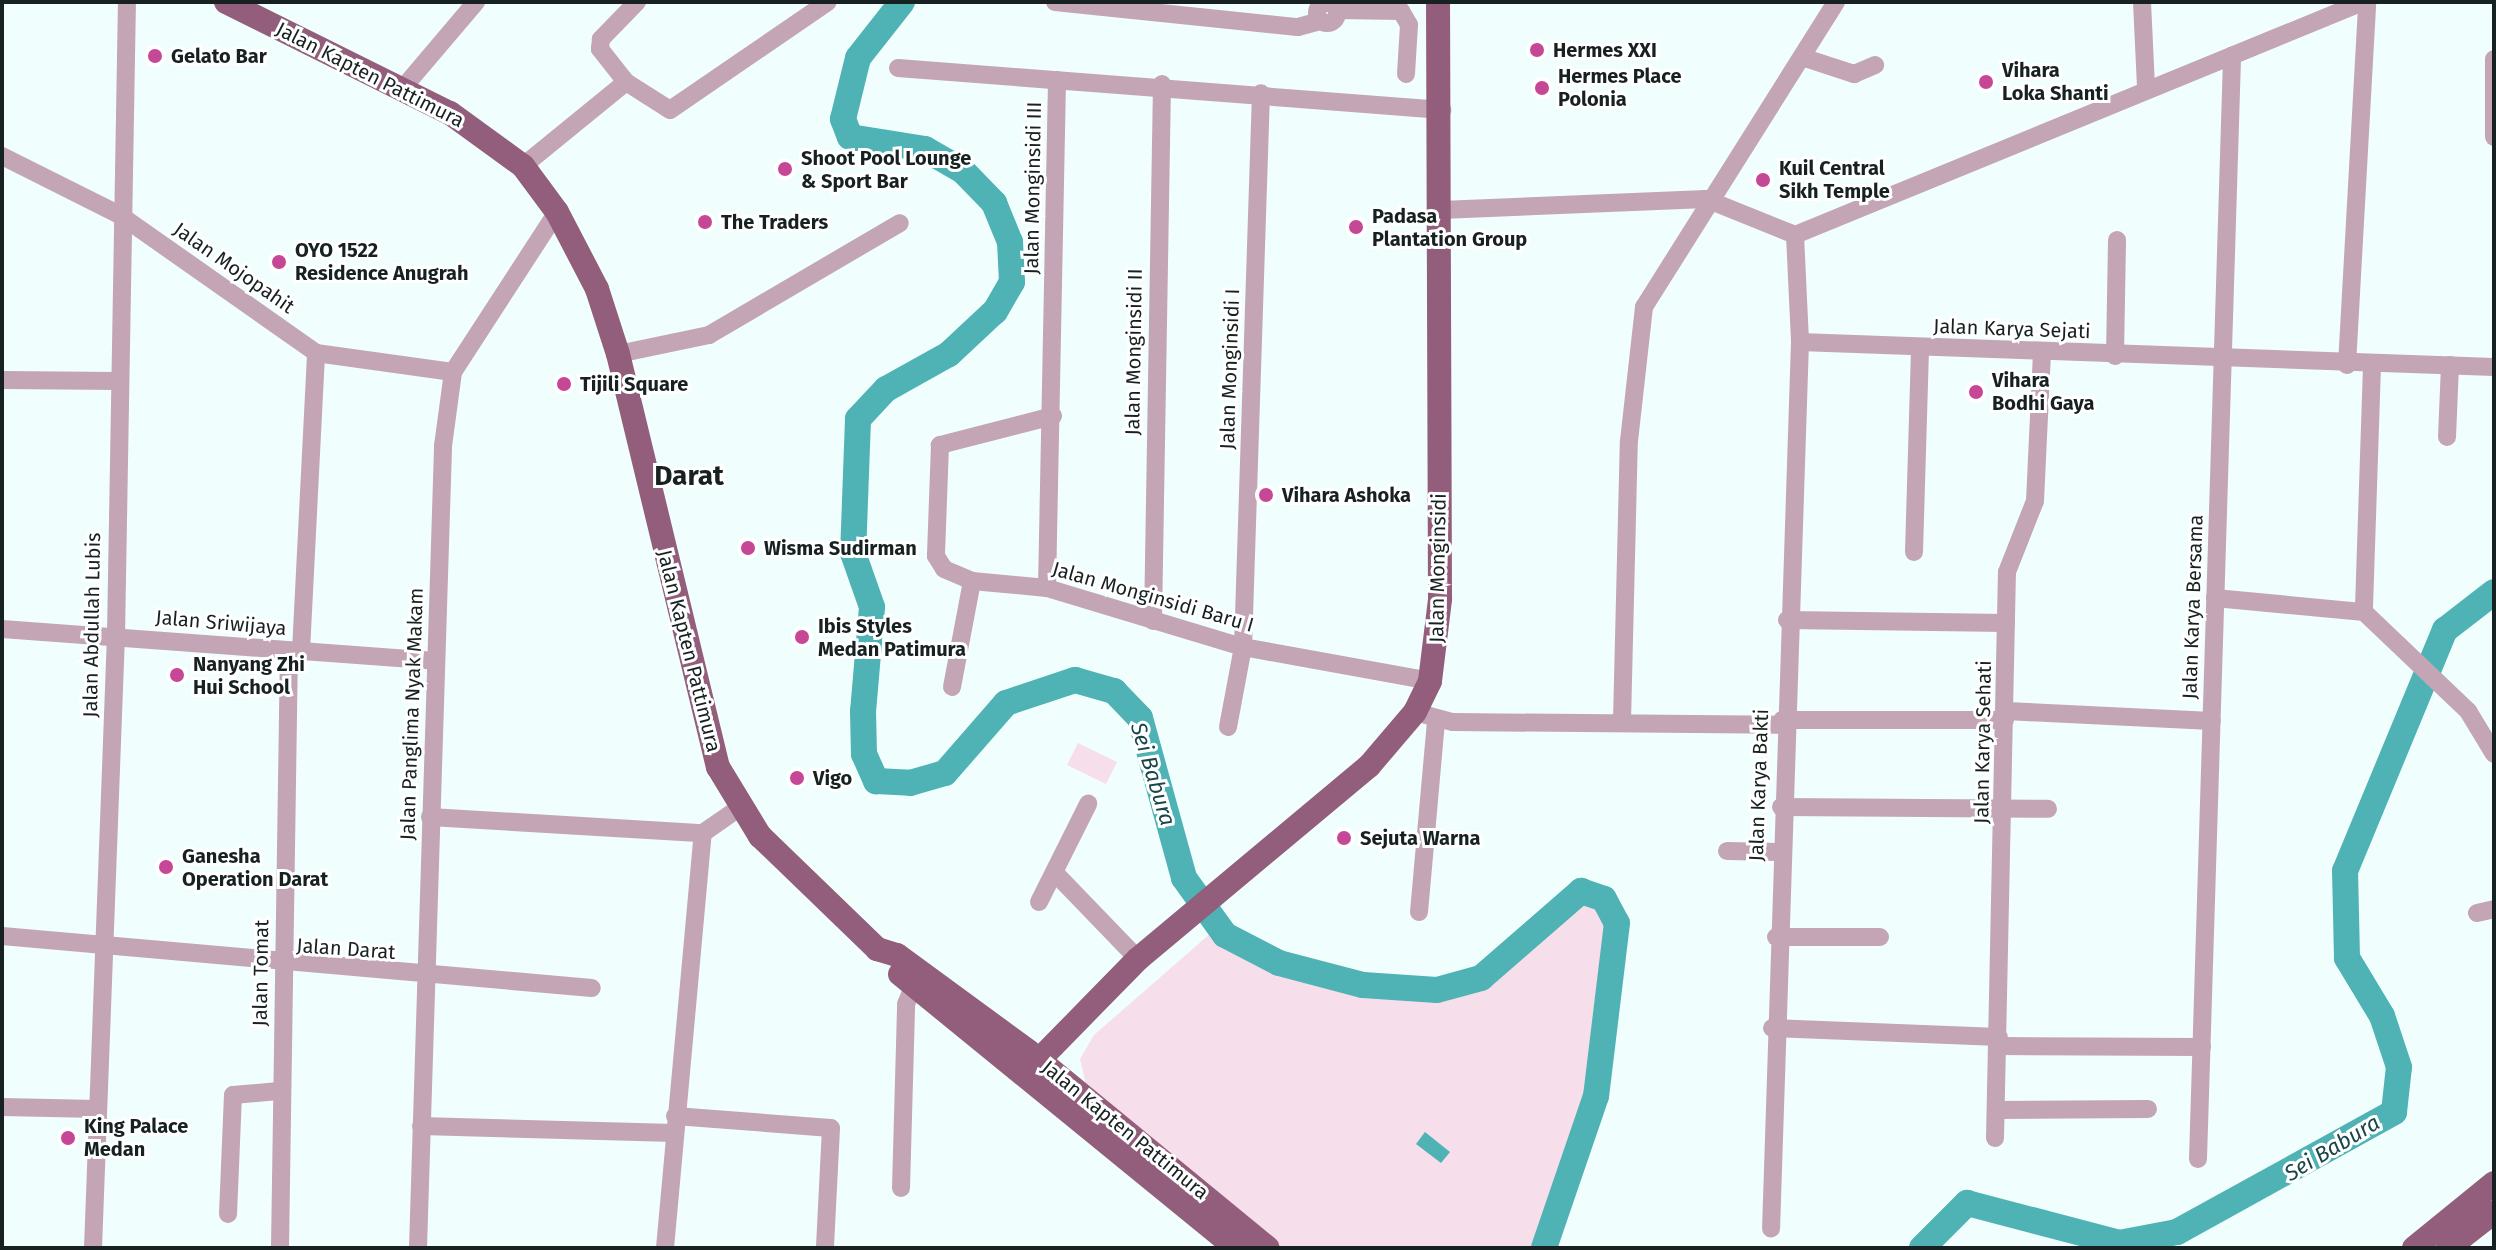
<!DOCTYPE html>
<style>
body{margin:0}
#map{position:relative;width:2496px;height:1250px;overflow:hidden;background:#f0fefe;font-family:"Fira Sans",sans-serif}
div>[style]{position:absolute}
.green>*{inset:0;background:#f7deeb}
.water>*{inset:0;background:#4fb2b5}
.river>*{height:26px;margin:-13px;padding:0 13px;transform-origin:13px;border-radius:13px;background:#4fb2b5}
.minor>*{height:18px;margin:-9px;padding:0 9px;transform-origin:9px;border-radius:9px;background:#c3a5b5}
.minor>.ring{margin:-9px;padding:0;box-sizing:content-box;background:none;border:18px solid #c3a5b5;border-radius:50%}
.major>*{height:24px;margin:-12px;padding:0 12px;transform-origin:12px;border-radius:12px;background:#925e7b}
.dots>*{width:22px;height:22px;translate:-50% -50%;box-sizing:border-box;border:4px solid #fff;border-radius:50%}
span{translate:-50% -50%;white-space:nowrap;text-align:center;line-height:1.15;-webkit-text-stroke:6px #fff;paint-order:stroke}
.poi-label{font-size:20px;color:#182121;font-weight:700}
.left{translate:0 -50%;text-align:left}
.street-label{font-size:20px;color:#182121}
.water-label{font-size:22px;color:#194648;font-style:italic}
.district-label{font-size:28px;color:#182121;font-weight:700}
.frame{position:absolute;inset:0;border:4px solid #182121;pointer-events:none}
</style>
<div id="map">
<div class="green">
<i style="clip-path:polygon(1078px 743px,1117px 762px,1106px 784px,1067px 765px)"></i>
<i style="clip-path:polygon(1581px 891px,1617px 923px,1594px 1103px,1549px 1248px,1281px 1248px,1086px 1085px,1080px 1059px,1094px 1035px,1219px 926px,1279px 963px,1363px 985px,1436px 990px,1481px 978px)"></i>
</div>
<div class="water">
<i style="clip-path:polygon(1425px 1132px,1450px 1152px,1441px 1163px,1416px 1144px)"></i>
</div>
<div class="river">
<i style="left:902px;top:2px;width:71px;rotate:128.2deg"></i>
<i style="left:858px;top:58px;width:63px;rotate:103.8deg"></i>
<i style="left:843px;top:119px;width:19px;rotate:69deg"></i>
<i style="left:850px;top:137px;width:76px;rotate:9.1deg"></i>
<i style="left:925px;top:149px;width:44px;rotate:30.1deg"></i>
<i style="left:963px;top:171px;width:45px;rotate:45.9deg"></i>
<i style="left:994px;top:203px;width:42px;rotate:67.7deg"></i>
<i style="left:1010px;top:242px;width:40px;rotate:87.1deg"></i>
<i style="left:1012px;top:282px;width:34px;rotate:120deg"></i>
<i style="left:995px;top:311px;width:63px;rotate:136.9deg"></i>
<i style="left:949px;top:354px;width:72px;rotate:150.9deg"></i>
<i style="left:886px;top:389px;width:41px;rotate:133deg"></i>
<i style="left:858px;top:419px;width:134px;rotate:92.1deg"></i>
<i style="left:853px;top:553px;width:57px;rotate:70.6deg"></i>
<i style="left:872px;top:607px;width:104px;rotate:94.9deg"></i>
<i style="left:863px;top:711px;width:43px;rotate:88.7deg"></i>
<i style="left:864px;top:754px;width:30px;rotate:66deg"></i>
<i style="left:876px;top:781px;width:34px;rotate:3deg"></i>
<i style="left:910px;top:783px;width:36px;rotate:-16deg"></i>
<i style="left:945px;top:773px;width:93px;rotate:-48.9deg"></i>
<i style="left:1006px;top:703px;width:73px;rotate:-18.4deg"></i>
<i style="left:1075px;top:680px;width:41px;rotate:15.8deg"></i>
<i style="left:1114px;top:691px;width:37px;rotate:46deg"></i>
<i style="left:1140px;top:718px;width:166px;rotate:74.6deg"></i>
<i style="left:1184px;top:878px;width:70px;rotate:54.3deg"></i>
<i style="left:1225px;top:935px;width:61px;rotate:27.4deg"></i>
<i style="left:1279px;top:963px;width:87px;rotate:14.7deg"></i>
<i style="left:1363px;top:985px;width:74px;rotate:3.9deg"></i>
<i style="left:1437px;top:990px;width:46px;rotate:-15.3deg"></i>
<i style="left:1481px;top:978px;width:133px;rotate:-41deg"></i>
<i style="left:1581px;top:891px;width:24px;rotate:19deg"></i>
<i style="left:1604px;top:899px;width:27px;rotate:62deg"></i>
<i style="left:1617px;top:923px;width:174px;rotate:96.9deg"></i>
<i style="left:1596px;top:1096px;width:161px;rotate:108.9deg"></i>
<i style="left:1922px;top:1248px;width:64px;rotate:-45deg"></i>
<i style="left:1967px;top:1203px;width:157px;rotate:14.7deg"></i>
<i style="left:2119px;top:1243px;width:59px;rotate:-10.7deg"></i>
<i style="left:2177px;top:1232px;width:248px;rotate:-28.9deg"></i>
<i style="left:2394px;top:1112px;width:45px;rotate:-83.7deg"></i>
<i style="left:2399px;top:1067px;width:54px;rotate:-108.4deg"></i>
<i style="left:2382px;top:1016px;width:68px;rotate:-121.1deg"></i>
<i style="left:2347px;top:958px;width:87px;rotate:-91.3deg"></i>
<i style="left:2345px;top:871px;width:261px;rotate:-67.5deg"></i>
<i style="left:2445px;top:630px;width:62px;rotate:-37.8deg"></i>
</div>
<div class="minor">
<i style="left:637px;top:2px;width:52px;rotate:134.2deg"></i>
<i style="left:601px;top:39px;width:10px;rotate:96deg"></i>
<i style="left:600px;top:49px;width:42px;rotate:51.8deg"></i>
<i style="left:626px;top:82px;width:52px;rotate:32.5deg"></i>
<i style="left:670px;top:110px;width:191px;rotate:-34.4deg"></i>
<i style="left:1055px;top:2px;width:244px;rotate:5.9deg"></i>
<i style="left:1298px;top:27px;width:23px;rotate:-15deg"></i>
<i style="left:2142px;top:2px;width:86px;rotate:87.3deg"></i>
<i class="ring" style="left:1317px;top:3px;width:2px;height:2px"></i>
<i style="left:1337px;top:10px;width:64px;rotate:0.9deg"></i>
<i style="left:1401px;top:11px;width:16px;rotate:60deg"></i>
<i style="left:1409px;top:25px;width:49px;rotate:93.5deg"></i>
<i style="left:1805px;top:58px;width:52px;rotate:18.1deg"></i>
<i style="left:1854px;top:74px;width:23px;rotate:-23deg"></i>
<i style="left:2494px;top:59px;width:78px;rotate:90deg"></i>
<i style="left:898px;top:68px;width:546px;rotate:4.41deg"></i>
<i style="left:403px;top:88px;width:113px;rotate:-49.7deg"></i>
<i style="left:2px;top:156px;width:132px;rotate:26.6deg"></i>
<i style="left:120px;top:215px;width:240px;rotate:35.1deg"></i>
<i style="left:316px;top:353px;width:138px;rotate:7.9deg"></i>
<i style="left:523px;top:166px;width:133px;rotate:-39.2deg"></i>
<i style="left:1441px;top:210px;width:265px;rotate:-2.4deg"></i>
<i style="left:1706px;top:199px;width:96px;rotate:22deg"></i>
<i style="left:1795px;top:235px;width:107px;rotate:87.3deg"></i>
<i style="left:1800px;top:342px;width:887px;rotate:91.87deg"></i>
<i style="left:1795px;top:235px;width:614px;rotate:-22.3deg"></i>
<i style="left:1800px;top:342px;width:694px;rotate:2.06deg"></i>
<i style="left:618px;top:354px;width:93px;rotate:-11.8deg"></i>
<i style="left:709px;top:335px;width:221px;rotate:-30.4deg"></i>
<i style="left:2115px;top:356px;width:116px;rotate:-89deg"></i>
<i style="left:2347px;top:365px;width:364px;rotate:-86.8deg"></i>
<i style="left:2372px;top:366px;width:246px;rotate:91.9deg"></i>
<i style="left:2364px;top:612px;width:144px;rotate:43.6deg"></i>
<i style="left:2468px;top:711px;width:50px;rotate:58.8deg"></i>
<i style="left:2px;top:380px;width:116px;rotate:0.5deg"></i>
<i style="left:1053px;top:416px;width:117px;rotate:165.6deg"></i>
<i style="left:940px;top:445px;width:111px;rotate:92.1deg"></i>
<i style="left:936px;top:556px;width:15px;rotate:58deg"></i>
<i style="left:944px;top:569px;width:30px;rotate:23deg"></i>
<i style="left:972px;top:581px;width:75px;rotate:5.3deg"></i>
<i style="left:1047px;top:588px;width:205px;rotate:16.8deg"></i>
<i style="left:1243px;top:647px;width:190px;rotate:10.3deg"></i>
<i style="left:2447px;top:437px;width:72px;rotate:-87.6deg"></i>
<i style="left:1914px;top:552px;width:205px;rotate:-88.3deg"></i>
<i style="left:1047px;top:588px;width:508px;rotate:-88.87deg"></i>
<i style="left:2215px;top:598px;width:150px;rotate:5.4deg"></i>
<i style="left:1787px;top:620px;width:219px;rotate:0.8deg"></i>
<i style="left:1153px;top:621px;width:537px;rotate:-89.04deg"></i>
<i style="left:2px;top:629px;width:435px;rotate:4.2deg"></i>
<i style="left:301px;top:651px;width:298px;rotate:-87.1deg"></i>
<i style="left:952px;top:687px;width:108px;rotate:-79.3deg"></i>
<i style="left:2006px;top:711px;width:206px;rotate:2.8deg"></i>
<i style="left:1415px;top:712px;width:39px;rotate:15deg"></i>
<i style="left:1453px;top:722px;width:329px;rotate:0.5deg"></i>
<i style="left:1782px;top:720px;width:223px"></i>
<i style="left:1622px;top:721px;width:280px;rotate:-88.6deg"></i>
<i style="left:1629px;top:441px;width:135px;rotate:-83.6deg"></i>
<i style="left:1644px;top:307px;width:360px;rotate:-57.8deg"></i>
<i style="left:1228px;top:727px;width:81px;rotate:-79.4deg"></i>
<i style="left:1243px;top:647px;width:554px;rotate:-88.14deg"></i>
<i style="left:1781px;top:807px;width:267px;rotate:0.4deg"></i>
<i style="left:430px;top:817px;width:273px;rotate:3.4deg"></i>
<i style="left:703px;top:833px;width:44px;rotate:-34.8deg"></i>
<i style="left:1727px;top:851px;width:52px;rotate:1.1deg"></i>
<i style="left:1056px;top:874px;width:118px;rotate:46deg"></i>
<i style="left:1039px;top:902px;width:110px;rotate:-63.4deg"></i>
<i style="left:1419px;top:912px;width:193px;rotate:-84.9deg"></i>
<i style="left:2477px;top:913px;width:17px;rotate:-13deg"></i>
<i style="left:2px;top:936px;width:592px;rotate:5.04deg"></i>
<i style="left:1776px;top:937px;width:104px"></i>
<i style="left:1772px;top:1028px;width:227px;rotate:2.3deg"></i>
<i style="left:1999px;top:1046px;width:203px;rotate:0.3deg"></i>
<i style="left:2px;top:1107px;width:96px;rotate:1.2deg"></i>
<i style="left:1996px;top:1110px;width:152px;rotate:-0.4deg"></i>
<i style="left:675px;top:1116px;width:156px;rotate:4.4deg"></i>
<i style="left:831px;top:1128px;width:120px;rotate:92.9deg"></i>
<i style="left:421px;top:1126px;width:253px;rotate:1.6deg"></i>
<i style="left:1995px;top:1138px;width:566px;rotate:-88.79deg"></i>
<i style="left:2007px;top:572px;width:76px;rotate:-68.5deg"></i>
<i style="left:2035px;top:501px;width:148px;rotate:-87.3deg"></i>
<i style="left:2198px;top:1159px;width:1104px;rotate:-88.23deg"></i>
<i style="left:901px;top:1188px;width:184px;rotate:-88.4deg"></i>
<i style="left:906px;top:1004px;width:21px;rotate:-67deg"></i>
<i style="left:228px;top:1214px;width:119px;rotate:-87.6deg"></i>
<i style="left:233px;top:1095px;width:46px;rotate:-5deg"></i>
<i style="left:93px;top:1248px;width:612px;rotate:-87.85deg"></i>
<i style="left:116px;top:636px;width:634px;rotate:-89.01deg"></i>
<i style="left:280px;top:1248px;width:597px;rotate:-89.14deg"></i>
<i style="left:418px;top:1248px;width:802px;rotate:-88.21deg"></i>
<i style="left:443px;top:446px;width:75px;rotate:-82.3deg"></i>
<i style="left:453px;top:372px;width:191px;rotate:-57deg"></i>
<i style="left:665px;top:1248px;width:417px;rotate:-84.8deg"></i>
</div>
<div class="major">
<i style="left:226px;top:2px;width:250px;rotate:26.4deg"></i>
<i style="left:450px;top:113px;width:90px;rotate:36deg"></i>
<i style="left:523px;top:166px;width:57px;rotate:53.5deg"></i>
<i style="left:557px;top:212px;width:87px;rotate:62.5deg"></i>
<i style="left:597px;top:289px;width:68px;rotate:72.1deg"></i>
<i style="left:618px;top:354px;width:425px;rotate:76.4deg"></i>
<i style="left:718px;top:767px;width:81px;rotate:58.7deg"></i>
<i style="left:760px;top:836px;width:163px;rotate:44deg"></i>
<i style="left:877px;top:949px;width:21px;rotate:17deg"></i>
<i style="left:897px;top:955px;width:162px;rotate:36.2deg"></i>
<i style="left:1028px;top:1051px;width:310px;rotate:39.4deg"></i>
<i style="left:900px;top:974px;width:434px;rotate:39.2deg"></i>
<i style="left:1039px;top:1060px;width:141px;rotate:-45.6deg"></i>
<i style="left:1138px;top:959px;width:301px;rotate:-39.9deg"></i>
<i style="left:1369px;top:766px;width:71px;rotate:-49.6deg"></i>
<i style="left:1415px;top:712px;width:34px;rotate:-64deg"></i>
<i style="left:1430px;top:681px;width:83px;rotate:-83deg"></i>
<i style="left:1440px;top:599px;width:597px;rotate:-90.19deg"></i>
<i style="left:2414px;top:1248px;width:103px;rotate:-39.1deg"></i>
<i style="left:2448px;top:1248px;width:58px;rotate:-38deg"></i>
</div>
<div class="dots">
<i style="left:1537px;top:50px;background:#c54796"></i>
<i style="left:155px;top:56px;background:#c54796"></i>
<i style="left:1986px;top:82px;background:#c54796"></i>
<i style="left:1542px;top:88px;background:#c54796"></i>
<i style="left:785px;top:169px;background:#c54796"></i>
<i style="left:1763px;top:180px;background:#c54796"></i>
<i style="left:705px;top:222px;background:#c54796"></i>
<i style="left:1356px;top:227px;background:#c54796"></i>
<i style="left:279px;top:262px;background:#c54796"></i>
<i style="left:564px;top:384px;background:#c54796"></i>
<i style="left:1976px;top:392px;background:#c54796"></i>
<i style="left:1266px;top:495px;background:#c54796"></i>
<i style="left:748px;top:548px;background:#c54796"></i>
<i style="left:802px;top:637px;background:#c54796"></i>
<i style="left:177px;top:675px;background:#c54796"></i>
<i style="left:797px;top:778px;background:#c54796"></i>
<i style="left:1344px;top:838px;background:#c54796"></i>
<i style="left:166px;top:867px;background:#c54796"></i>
<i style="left:68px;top:1138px;background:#c54796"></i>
</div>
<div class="poi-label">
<span class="left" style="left:1553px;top:50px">Hermes XXI</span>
<span class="left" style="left:171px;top:56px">Gelato Bar</span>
<span class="left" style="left:2002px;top:82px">Vihara<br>Loka Shanti</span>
<span class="left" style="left:1558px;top:88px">Hermes Place<br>Polonia</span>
<span class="left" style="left:801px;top:170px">Shoot Pool Lounge<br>&amp; Sport Bar</span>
<span class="left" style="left:1779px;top:180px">Kuil Central<br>Sikh Temple</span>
<span class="left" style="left:1372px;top:228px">Padasa<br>Plantation Group</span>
<span class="left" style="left:721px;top:222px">The Traders</span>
<span class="left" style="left:295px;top:262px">OYO 1522<br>Residence Anugrah</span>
<span class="left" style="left:1992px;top:392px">Vihara<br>Bodhi Gaya</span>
<span class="left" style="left:580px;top:384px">Tijili Square</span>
<span class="left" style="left:1282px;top:495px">Vihara Ashoka</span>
<span class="left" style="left:764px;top:548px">Wisma Sudirman</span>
<span class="left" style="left:818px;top:638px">Ibis Styles<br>Medan Patimura</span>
<span class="left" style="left:193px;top:676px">Nanyang Zhi<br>Hui School</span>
<span class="left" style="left:813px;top:778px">Vigo</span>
<span class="left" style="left:1360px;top:838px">Sejuta Warna</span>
<span class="left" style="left:182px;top:868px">Ganesha<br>Operation Darat</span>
<span class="left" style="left:84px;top:1138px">King Palace<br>Medan</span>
</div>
<div class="street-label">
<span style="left:370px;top:75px;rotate:27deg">Jalan Kapten Pattimura</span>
<span style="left:1033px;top:188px;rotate:-89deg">Jalan Monginsidi III</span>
<span style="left:234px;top:268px;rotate:35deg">Jalan Mojopahit</span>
<span style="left:2012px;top:329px;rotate:2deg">Jalan Karya Sejati</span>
<span style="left:1134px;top:352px;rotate:-89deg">Jalan Monginsidi II</span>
<span style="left:1230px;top:369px;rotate:-88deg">Jalan Monginsidi I</span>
<span style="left:1438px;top:568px;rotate:-89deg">Jalan Monginsidi</span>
<span style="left:1153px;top:597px;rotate:16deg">Jalan Monginsidi Baru I</span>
<span style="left:2193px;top:607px;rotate:-88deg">Jalan Karya Bersama</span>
<span style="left:221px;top:623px;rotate:5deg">Jalan Sriwijaya</span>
<span style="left:92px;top:625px;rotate:-89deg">Jalan Abdullah Lubis</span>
<span style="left:689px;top:651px;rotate:76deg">Jalan Kapten Pattimura</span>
<span style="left:412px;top:714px;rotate:-88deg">Jalan Panglima Nyak Makam</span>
<span style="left:1983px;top:742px;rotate:-89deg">Jalan Karya Sehati</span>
<span style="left:1759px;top:785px;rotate:-88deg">Jalan Karya Bakti</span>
<span style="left:346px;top:949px;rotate:4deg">Jalan Darat</span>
<span style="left:261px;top:973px;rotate:-89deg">Jalan Tomat</span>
<span style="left:1125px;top:1130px;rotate:39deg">Jalan Kapten Pattimura</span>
</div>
<div class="water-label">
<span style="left:1153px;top:774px;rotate:73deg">Sei Babura</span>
<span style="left:2332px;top:1148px;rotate:-31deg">Sei Babura</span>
</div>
<div class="district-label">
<span style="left:689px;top:476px">Darat</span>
</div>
<div class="frame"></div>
</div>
